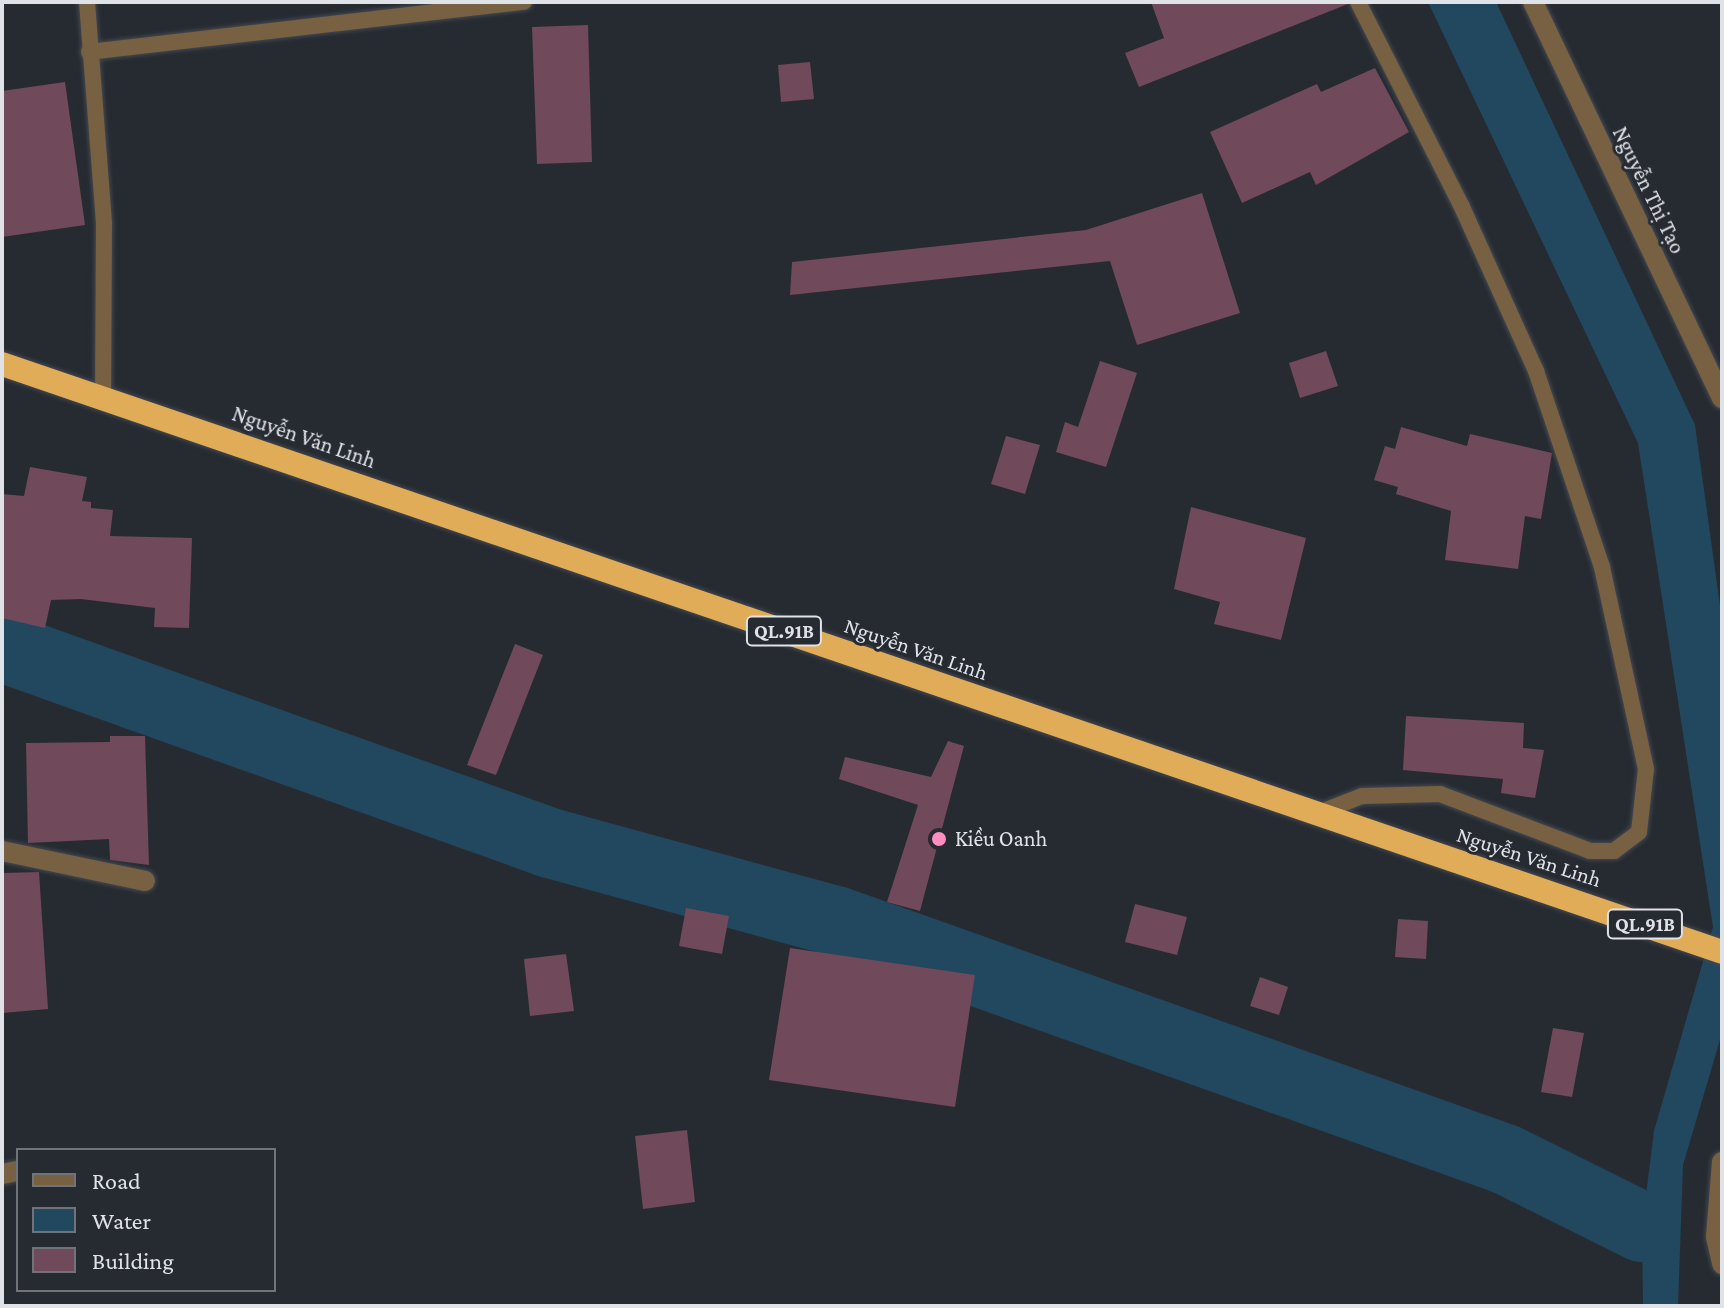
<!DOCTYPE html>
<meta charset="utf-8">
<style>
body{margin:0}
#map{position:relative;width:1724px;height:1308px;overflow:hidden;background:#262b32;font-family:"Crimson Pro",serif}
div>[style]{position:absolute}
.water>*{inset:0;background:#21485f}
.river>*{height:70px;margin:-35px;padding:0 35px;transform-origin:35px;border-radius:35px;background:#21485f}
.building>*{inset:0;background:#70495b}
.roads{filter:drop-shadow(0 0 2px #44484f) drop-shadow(0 0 2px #44484f)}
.lane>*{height:16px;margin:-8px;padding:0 8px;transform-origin:8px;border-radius:8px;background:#776142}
.street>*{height:20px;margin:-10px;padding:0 10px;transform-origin:10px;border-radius:10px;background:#776142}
.highway>*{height:24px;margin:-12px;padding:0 12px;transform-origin:12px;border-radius:12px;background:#e1ac58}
.dots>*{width:22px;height:22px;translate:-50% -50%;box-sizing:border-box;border:4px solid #262b32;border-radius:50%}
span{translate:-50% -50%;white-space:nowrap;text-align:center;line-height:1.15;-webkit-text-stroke:6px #262b32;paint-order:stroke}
.shield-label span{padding:2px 6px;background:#262b32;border:2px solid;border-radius:6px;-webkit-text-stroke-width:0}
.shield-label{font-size:20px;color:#dfe2e7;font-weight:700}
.street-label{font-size:22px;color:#dfe2e7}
.poi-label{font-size:22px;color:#dfe2e7}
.left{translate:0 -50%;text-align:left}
.frame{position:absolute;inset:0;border:4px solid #dfe2e7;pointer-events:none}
.legend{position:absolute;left:16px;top:1148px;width:260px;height:144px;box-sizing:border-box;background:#262b32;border:2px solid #70747a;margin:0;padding:10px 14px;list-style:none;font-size:24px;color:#dfe2e7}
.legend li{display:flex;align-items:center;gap:16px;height:40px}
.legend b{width:40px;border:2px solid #70747a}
</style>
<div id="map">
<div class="water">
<i style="clip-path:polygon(1428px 2px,1496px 2px,1695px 425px,1722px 620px,1722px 1033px,1683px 1165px,1678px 1306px,1643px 1306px,1642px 1227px,1654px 1131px,1713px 927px,1638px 443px)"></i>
</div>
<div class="river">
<i style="left:2px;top:647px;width:582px;rotate:19.68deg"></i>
<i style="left:550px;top:843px;width:296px;rotate:15.3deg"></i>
<i style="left:836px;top:921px;width:710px;rotate:19.58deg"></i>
<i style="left:1505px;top:1159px;width:153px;rotate:26.4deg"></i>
</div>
<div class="building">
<i style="clip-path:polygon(1151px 2px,1347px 2px,1348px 4px,1139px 87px,1125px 53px,1164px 38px)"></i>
<i style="clip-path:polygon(588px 25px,592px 162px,537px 164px,532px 27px)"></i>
<i style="clip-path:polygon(810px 62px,814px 99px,781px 102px,778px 65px)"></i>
<i style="clip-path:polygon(1375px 68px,1409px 132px,1316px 185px,1310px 172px,1242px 203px,1210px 132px,1317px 84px,1321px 92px)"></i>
<i style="clip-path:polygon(65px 82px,85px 225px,2px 237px,2px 91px)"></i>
<i style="clip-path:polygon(1202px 193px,1240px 313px,1137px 345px,1110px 261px,790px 295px,792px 262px,1086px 230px)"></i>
<i style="clip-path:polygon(1326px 351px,1338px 386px,1300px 398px,1289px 363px)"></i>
<i style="clip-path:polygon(1100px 361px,1137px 373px,1106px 467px,1056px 452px,1065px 422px,1078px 427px)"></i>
<i style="clip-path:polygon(1401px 427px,1467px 446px,1470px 434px,1552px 453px,1541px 519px,1525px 516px,1518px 569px,1445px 560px,1451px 511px,1396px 494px,1398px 487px,1374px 480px,1385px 446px,1395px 449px)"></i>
<i style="clip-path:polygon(1006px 436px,1040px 445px,1025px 494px,991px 484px)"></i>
<i style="clip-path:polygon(30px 467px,87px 477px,82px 501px,91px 502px,91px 508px,113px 510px,110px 536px,192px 538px,189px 628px,154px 627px,155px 608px,81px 599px,51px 600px,45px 628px,2px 618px,2px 494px,24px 496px)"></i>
<i style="clip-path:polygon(1191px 507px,1306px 538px,1281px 640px,1214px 624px,1220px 602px,1174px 589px)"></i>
<i style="clip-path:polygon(515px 644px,543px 655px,496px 775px,467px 765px)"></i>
<i style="clip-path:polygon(1406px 716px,1524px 723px,1523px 748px,1544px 750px,1535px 798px,1501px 793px,1503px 779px,1403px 770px)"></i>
<i style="clip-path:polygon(110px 736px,145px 736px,149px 865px,110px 860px,109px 839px,28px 843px,26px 743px,110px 742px)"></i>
<i style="clip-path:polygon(948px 741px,964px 746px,920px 911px,887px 902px,918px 805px,839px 779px,845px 757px,931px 777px)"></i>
<i style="clip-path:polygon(39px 872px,48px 1009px,2px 1013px,2px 873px)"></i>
<i style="clip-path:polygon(1135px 904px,1187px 917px,1177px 955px,1125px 942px)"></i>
<i style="clip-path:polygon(686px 908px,729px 916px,722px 954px,679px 946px)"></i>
<i style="clip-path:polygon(1398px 919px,1428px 921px,1426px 959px,1395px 957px)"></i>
<i style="clip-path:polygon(790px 948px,975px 975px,955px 1107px,769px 1080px)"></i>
<i style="clip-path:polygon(566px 954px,574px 1011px,530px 1016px,524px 959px)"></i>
<i style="clip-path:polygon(1260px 977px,1288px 987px,1279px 1015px,1250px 1006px)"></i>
<i style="clip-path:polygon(1553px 1028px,1584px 1033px,1572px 1097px,1541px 1092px)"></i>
<i style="clip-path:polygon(687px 1130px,695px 1202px,643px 1209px,635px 1136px)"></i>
</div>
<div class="roads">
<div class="lane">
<i style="left:87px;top:2px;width:223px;rotate:85.6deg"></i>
<i style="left:104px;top:224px;width:171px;rotate:90.3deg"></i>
<i style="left:89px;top:52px;width:438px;rotate:-6.6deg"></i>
<i style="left:1316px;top:814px;width:49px;rotate:-21.4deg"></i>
<i style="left:1362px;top:796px;width:78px;rotate:-1.5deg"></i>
<i style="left:1440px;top:794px;width:160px;rotate:20.8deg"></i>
<i style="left:1590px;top:851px;width:24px"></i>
<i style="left:1614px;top:851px;width:31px;rotate:-37deg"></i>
<i style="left:1639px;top:832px;width:63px;rotate:-83.7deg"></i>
<i style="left:1646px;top:769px;width:207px;rotate:-102.3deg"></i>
<i style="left:1602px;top:567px;width:207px;rotate:-108.6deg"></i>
<i style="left:1536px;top:371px;width:180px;rotate:-114.3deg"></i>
<i style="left:1462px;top:207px;width:230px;rotate:-116.9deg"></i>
</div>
<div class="street">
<i style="left:1533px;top:2px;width:439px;rotate:64.5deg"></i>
<i style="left:2px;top:851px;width:146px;rotate:11.8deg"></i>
<i style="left:1722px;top:1162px;width:75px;rotate:94.6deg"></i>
<i style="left:1716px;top:1237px;width:28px;rotate:77deg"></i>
<i style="left:2px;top:1174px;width:16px;rotate:-11deg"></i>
</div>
<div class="highway">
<i style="left:2px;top:364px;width:1818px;rotate:18.87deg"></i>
</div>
</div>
<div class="dots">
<i style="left:939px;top:839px;background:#fd8ebf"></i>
</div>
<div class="shield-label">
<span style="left:784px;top:631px">QL.91B</span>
<span style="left:1645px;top:924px">QL.91B</span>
</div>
<div class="street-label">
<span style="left:1649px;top:190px;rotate:64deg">Nguyễn Thị Tạo</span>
<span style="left:304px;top:437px;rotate:19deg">Nguyễn Văn Linh</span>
<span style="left:916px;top:649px;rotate:19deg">Nguyễn Văn Linh</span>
<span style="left:1529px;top:857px;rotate:18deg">Nguyễn Văn Linh</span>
</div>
<div class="poi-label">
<span class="left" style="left:955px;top:839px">Kiều Oanh</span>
</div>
<div class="frame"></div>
<ul class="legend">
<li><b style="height:10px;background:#776142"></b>Road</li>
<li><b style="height:22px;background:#21485f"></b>Water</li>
<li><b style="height:22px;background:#70495b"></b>Building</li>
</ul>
</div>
